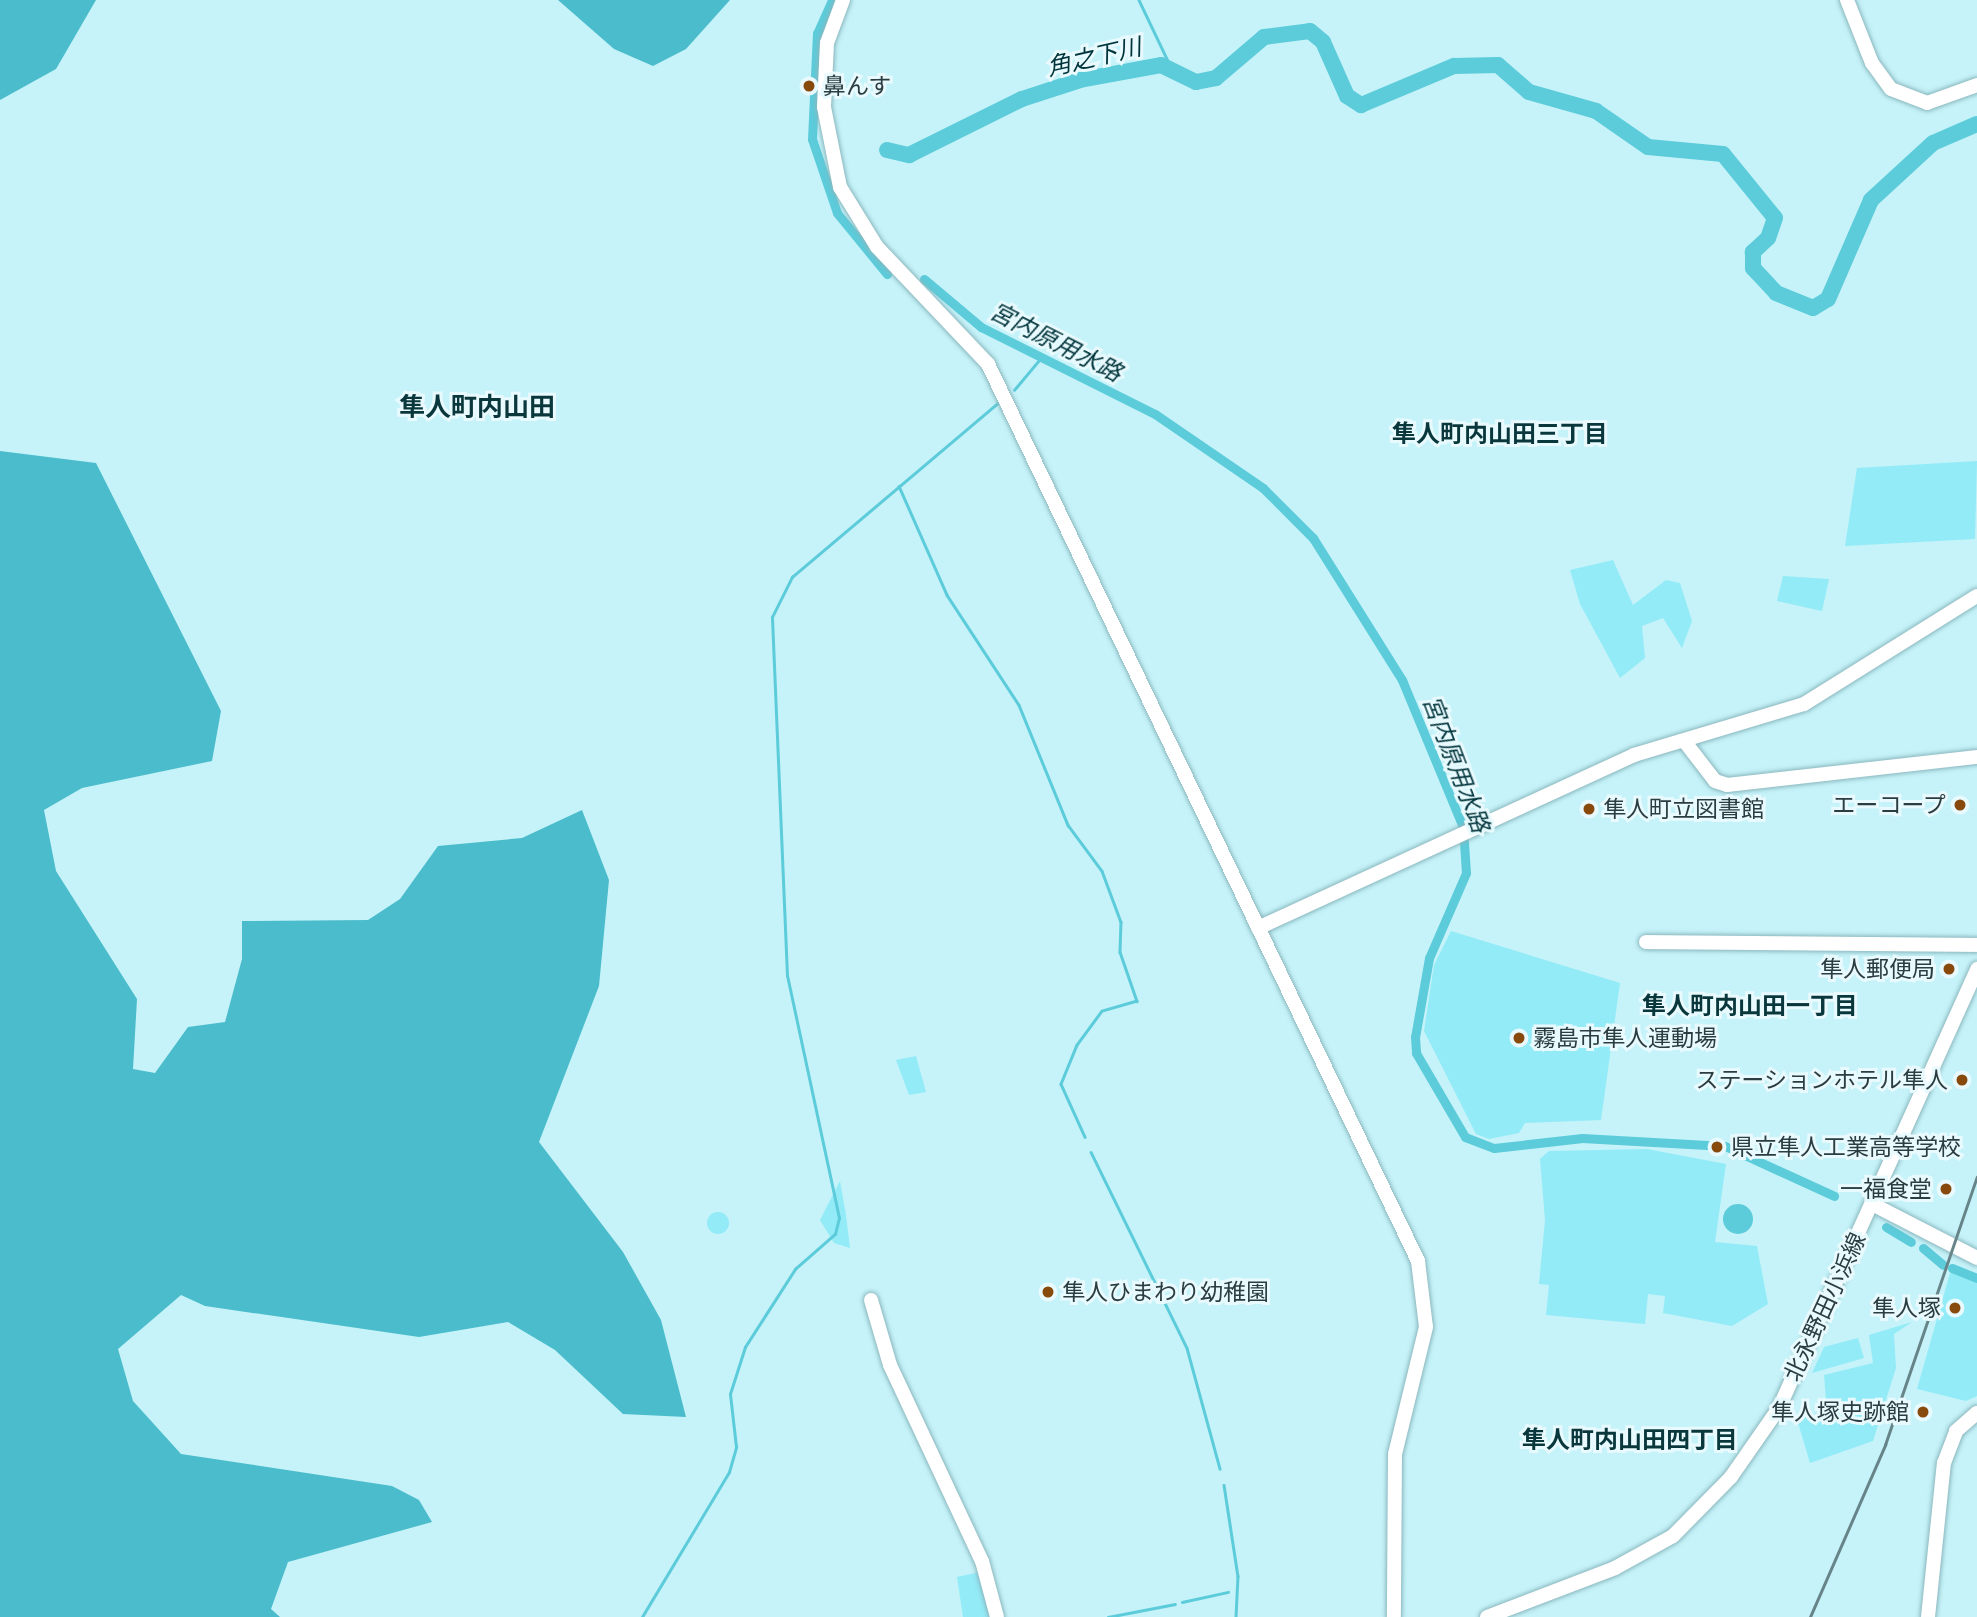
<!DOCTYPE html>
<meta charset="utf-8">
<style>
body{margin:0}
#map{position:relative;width:1977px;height:1617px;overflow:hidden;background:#c5f3f9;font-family:Cabin,"Noto Sans JP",sans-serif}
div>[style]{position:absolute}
.green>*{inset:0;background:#92ebf7}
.round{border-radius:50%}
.forest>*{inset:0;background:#4bbccb}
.water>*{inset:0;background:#5ccbda}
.stream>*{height:2.5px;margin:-1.25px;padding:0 1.25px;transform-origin:1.25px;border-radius:1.25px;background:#5ccbda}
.canal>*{height:9px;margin:-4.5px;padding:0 4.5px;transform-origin:4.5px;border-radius:4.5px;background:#5ccbda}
.river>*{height:16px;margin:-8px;padding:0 8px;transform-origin:8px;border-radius:8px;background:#5ccbda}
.roads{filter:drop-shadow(0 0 2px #8bb7be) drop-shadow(0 0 2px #8bb7be)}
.secondary>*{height:14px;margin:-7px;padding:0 7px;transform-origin:7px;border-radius:7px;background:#fff}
.rail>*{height:2.5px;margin:-1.25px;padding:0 1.25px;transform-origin:1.25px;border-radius:1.25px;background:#678489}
.dots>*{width:19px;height:19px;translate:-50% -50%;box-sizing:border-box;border:4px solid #e8fafd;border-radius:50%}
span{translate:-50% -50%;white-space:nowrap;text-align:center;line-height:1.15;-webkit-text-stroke:6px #e8fafd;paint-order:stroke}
.poi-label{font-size:23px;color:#2b3d40}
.left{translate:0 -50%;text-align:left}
.right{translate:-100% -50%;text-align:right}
.street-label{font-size:23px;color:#2b3d40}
.water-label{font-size:24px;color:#00343b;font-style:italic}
.neighbourhood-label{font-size:24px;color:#09373c;font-weight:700}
.quarter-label{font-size:26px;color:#09373c;font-weight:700}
</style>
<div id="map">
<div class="green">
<i style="clip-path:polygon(1977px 461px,1975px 539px,1845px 546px,1857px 468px)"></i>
<i style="clip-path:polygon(1613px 560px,1633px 605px,1666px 580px,1680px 583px,1692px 621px,1682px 648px,1663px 618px,1642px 626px,1645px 658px,1620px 678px,1580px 604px,1570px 570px)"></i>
<i style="clip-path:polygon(1783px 576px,1829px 579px,1822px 611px,1777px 601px)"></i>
<i style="clip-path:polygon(1451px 931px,1620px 983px,1601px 1120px,1525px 1123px,1519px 1133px,1489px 1139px,1476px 1134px,1424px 1031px,1434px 965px)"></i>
<i style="clip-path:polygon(916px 1056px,926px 1092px,909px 1095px,896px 1060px)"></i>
<i style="clip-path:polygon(1647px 1149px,1726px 1164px,1715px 1242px,1757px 1246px,1768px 1304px,1732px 1326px,1663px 1313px,1665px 1296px,1648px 1294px,1645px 1324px,1546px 1315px,1549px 1285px,1539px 1284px,1545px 1220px,1540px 1159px,1549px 1151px)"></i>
<i style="clip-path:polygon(840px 1181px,846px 1215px,850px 1248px,834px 1243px,820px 1220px)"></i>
<i class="round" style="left:707px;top:1212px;width:22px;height:22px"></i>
<i style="clip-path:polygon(1952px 1266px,1977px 1274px,1977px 1396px,1966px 1401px,1917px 1389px)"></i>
<i style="clip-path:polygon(1912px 1322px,1894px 1334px,1896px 1368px,1873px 1441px,1810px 1463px,1796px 1416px,1827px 1412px,1824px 1375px,1873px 1363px,1869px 1335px)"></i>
<i style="clip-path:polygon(1858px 1338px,1864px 1358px,1812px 1373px,1824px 1347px)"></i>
<i style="clip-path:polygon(980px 1572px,991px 1617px,963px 1617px,957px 1577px)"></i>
</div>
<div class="forest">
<i style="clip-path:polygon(0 0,96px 0,56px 69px,0 100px)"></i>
<i style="clip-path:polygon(558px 0,730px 0,686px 49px,653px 66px,614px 49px)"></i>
<i style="clip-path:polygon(0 451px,96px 463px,221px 711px,212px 761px,82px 788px,44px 810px,56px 871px,137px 999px,133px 1069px,155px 1073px,188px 1027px,225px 1022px,242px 959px,242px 921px,368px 920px,400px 899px,438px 846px,522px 838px,582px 810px,609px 880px,599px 986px,539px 1142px,623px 1252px,661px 1320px,686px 1417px,623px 1414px,555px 1350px,508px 1322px,419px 1337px,205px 1306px,181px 1295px,118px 1349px,133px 1401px,181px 1454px,392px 1486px,419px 1500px,432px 1522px,288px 1562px,271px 1609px,280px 1617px,0 1617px)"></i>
</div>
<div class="water">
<i class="round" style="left:1723px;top:1204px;width:30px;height:30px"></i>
</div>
<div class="stream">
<i style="left:1139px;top:0;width:72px;rotate:64.5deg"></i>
<i style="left:1014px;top:390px;width:40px;rotate:-50deg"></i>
<i style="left:899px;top:486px;width:119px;rotate:66.2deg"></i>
<i style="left:947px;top:595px;width:131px;rotate:56.8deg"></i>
<i style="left:1019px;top:705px;width:130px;rotate:67.8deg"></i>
<i style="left:1068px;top:825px;width:57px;rotate:53.5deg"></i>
<i style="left:1102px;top:871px;width:54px;rotate:69.6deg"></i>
<i style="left:1121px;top:922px;width:30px;rotate:92deg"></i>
<i style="left:1120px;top:952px;width:52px;rotate:70.9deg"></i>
<i style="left:1137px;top:1001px;width:36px;rotate:164deg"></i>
<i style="left:1102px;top:1011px;width:42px;rotate:126.3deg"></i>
<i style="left:1077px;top:1045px;width:42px;rotate:112.3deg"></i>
<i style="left:1061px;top:1084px;width:58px;rotate:65.6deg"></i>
<i style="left:1091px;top:1152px;width:218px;rotate:63.9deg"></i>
<i style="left:1187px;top:1348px;width:125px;rotate:74.7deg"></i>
<i style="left:1224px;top:1485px;width:92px;rotate:81.3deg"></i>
<i style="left:1238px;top:1576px;width:41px;rotate:92.8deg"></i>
<i style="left:1182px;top:1602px;width:47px;rotate:-12.3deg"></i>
<i style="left:642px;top:1617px;width:169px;rotate:-59deg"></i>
<i style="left:729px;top:1472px;width:26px;rotate:-74deg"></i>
<i style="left:736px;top:1447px;width:53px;rotate:-96.5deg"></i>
<i style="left:730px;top:1394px;width:49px;rotate:-72.3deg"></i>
<i style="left:745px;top:1347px;width:93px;rotate:-57.3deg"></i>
<i style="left:795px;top:1269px;width:53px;rotate:-41.2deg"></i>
<i style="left:835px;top:1234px;width:16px;rotate:-76deg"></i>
<i style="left:839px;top:1218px;width:248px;rotate:-102.1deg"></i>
<i style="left:787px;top:976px;width:359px;rotate:-92.4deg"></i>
<i style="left:772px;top:617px;width:45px;rotate:-63.4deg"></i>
<i style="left:792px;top:577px;width:271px;rotate:-40.2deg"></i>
<i style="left:1108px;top:1617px;width:68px;rotate:-11deg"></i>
</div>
<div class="canal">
<i style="left:832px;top:0;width:36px;rotate:114deg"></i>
<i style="left:817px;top:33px;width:106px;rotate:92.7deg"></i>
<i style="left:812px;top:139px;width:78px;rotate:71.3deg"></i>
<i style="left:837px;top:213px;width:79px;rotate:50.7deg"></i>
<i style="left:924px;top:279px;width:75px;rotate:40.1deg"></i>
<i style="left:981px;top:327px;width:195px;rotate:26.6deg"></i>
<i style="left:1155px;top:414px;width:131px;rotate:34.4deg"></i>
<i style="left:1263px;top:488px;width:71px;rotate:45deg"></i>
<i style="left:1313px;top:538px;width:168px;rotate:57.9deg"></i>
<i style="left:1402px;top:680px;width:159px;rotate:67.5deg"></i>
<i style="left:1463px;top:827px;width:46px;rotate:86.3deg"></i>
<i style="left:1466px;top:873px;width:93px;rotate:113.5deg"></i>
<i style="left:1429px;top:958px;width:80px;rotate:100deg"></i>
<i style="left:1415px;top:1037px;width:16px;rotate:86deg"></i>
<i style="left:1416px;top:1053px;width:97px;rotate:59.7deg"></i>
<i style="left:1465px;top:1137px;width:31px;rotate:21deg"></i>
<i style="left:1494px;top:1148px;width:89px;rotate:-6.5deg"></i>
<i style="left:1582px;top:1138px;width:143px;rotate:3.2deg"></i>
<i style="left:1725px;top:1146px;width:120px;rotate:24.6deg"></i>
<i style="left:1886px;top:1227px;width:29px;rotate:31deg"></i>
<i style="left:1923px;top:1248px;width:26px;rotate:40deg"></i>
<i style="left:1952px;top:1268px;width:27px;rotate:22deg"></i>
</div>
<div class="river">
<i style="left:887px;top:150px;width:23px;rotate:13deg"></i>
<i style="left:909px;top:155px;width:126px;rotate:-26.4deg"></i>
<i style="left:1022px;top:99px;width:61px;rotate:-18.1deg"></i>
<i style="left:1080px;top:80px;width:82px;rotate:-10.5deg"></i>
<i style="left:1161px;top:65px;width:39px;rotate:26deg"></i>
<i style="left:1196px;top:82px;width:20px;rotate:-11deg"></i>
<i style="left:1216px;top:78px;width:63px;rotate:-40.5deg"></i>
<i style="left:1264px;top:37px;width:46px;rotate:-7.4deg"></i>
<i style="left:1310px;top:31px;width:17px;rotate:40deg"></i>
<i style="left:1323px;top:42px;width:59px;rotate:66deg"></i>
<i style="left:1347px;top:96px;width:17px;rotate:33deg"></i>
<i style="left:1361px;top:105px;width:101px;rotate:-22.8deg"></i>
<i style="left:1454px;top:66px;width:44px;rotate:-1.3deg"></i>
<i style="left:1498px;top:65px;width:41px;rotate:41.1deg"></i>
<i style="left:1529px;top:92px;width:70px;rotate:15.8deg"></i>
<i style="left:1596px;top:111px;width:63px;rotate:34.7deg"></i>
<i style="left:1648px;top:147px;width:75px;rotate:5.3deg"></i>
<i style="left:1723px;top:154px;width:82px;rotate:50.9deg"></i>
<i style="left:1775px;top:218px;width:21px;rotate:109deg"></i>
<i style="left:1768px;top:238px;width:21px;rotate:137deg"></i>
<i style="left:1753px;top:252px;width:16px;rotate:90deg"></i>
<i style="left:1753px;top:268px;width:34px;rotate:47deg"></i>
<i style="left:1776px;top:293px;width:40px;rotate:22deg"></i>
<i style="left:1813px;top:308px;width:17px;rotate:-31deg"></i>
<i style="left:1828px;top:299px;width:108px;rotate:-66.5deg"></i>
<i style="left:1871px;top:200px;width:84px;rotate:-42.6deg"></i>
<i style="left:1933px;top:143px;width:48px;rotate:-23.4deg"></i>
</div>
<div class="roads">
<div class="secondary">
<i style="left:843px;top:0;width:46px;rotate:110.4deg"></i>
<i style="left:827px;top:43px;width:64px;rotate:92.7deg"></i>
<i style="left:824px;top:107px;width:82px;rotate:78.7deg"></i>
<i style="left:840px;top:187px;width:70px;rotate:58.3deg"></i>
<i style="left:877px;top:247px;width:161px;rotate:46.5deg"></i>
<i style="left:988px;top:364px;width:995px;rotate:64.39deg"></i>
<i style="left:1418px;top:1261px;width:66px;rotate:83.1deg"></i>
<i style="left:1426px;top:1327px;width:131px;rotate:103.7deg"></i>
<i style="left:1395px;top:1454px;width:163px;rotate:90.4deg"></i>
<i style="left:1847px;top:0;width:68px;rotate:68.4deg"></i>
<i style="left:1872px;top:63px;width:32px;rotate:54deg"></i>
<i style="left:1891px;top:89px;width:39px;rotate:21deg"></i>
<i style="left:1927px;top:103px;width:53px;rotate:-19.8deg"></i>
<i style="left:1685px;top:742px;width:49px;rotate:52.4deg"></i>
<i style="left:1715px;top:781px;width:13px;rotate:18deg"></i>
<i style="left:1727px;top:785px;width:252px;rotate:-6.4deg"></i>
<i style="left:1258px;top:928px;width:414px;rotate:-24.7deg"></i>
<i style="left:1634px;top:755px;width:177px;rotate:-16.7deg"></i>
<i style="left:1804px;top:704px;width:204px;rotate:-32deg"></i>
<i style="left:1646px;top:942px;width:331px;rotate:0.5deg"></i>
<i style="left:1874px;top:1205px;width:116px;rotate:27.2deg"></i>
<i style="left:871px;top:1300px;width:68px;rotate:73.7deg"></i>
<i style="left:890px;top:1365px;width:217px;rotate:64.9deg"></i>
<i style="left:982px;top:1561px;width:58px;rotate:75deg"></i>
<i style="left:1487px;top:1617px;width:137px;rotate:-20.9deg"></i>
<i style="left:1615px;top:1568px;width:66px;rotate:-28.9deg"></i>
<i style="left:1673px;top:1536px;width:83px;rotate:-45.5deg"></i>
<i style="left:1731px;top:1477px;width:84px;rotate:-55.2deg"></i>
<i style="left:1779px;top:1408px;width:482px;rotate:-65.7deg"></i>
<i style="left:1928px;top:1617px;width:155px;rotate:-84.1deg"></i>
<i style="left:1944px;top:1463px;width:34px;rotate:-69deg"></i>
<i style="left:1956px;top:1431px;width:28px;rotate:-41deg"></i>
</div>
</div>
<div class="rail">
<i style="left:1810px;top:1617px;width:188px;rotate:-66.4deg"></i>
<i style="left:1885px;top:1445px;width:283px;rotate:-71.1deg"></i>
</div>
<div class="dots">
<i style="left:809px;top:86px;background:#87490c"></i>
<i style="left:1960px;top:805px;background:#87490c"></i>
<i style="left:1589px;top:809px;background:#87490c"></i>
<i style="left:1949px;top:969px;background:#87490c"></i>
<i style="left:1519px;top:1038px;background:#87490c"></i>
<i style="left:1962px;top:1080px;background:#87490c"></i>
<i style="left:1717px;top:1147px;background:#87490c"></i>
<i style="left:1946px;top:1189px;background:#87490c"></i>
<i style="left:1048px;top:1292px;background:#87490c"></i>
<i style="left:1955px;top:1308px;background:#87490c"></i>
<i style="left:1923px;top:1412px;background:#87490c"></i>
</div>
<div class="poi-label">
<span class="left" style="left:823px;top:86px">鼻んす</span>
<span class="right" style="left:1946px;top:805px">エーコープ</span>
<span class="left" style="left:1603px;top:809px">隼人町立図書館</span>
<span class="right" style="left:1935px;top:969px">隼人郵便局</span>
<span class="left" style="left:1533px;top:1038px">霧島市隼人運動場</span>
<span class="right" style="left:1948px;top:1080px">ステーションホテル隼人</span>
<span class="left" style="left:1731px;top:1147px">県立隼人工業高等学校</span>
<span class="right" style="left:1932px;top:1189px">一福食堂</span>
<span class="left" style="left:1062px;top:1292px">隼人ひまわり幼稚園</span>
<span class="right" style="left:1941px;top:1308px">隼人塚</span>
<span class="right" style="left:1909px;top:1412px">隼人塚史跡館</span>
</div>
<div class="street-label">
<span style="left:1825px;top:1307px;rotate:-65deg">北永野田小浜線</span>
</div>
<div class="water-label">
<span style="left:1094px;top:57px;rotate:-13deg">角之下川</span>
<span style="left:1056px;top:342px;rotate:27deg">宮内原用水路</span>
<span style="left:1456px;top:764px;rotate:69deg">宮内原用水路</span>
</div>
<div class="neighbourhood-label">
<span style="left:1500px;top:434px">隼人町内山田三丁目</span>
<span style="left:1750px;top:1006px">隼人町内山田一丁目</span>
<span style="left:1630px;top:1440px">隼人町内山田四丁目</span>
</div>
<div class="quarter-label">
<span style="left:477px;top:408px">隼人町内山田</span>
</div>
</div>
